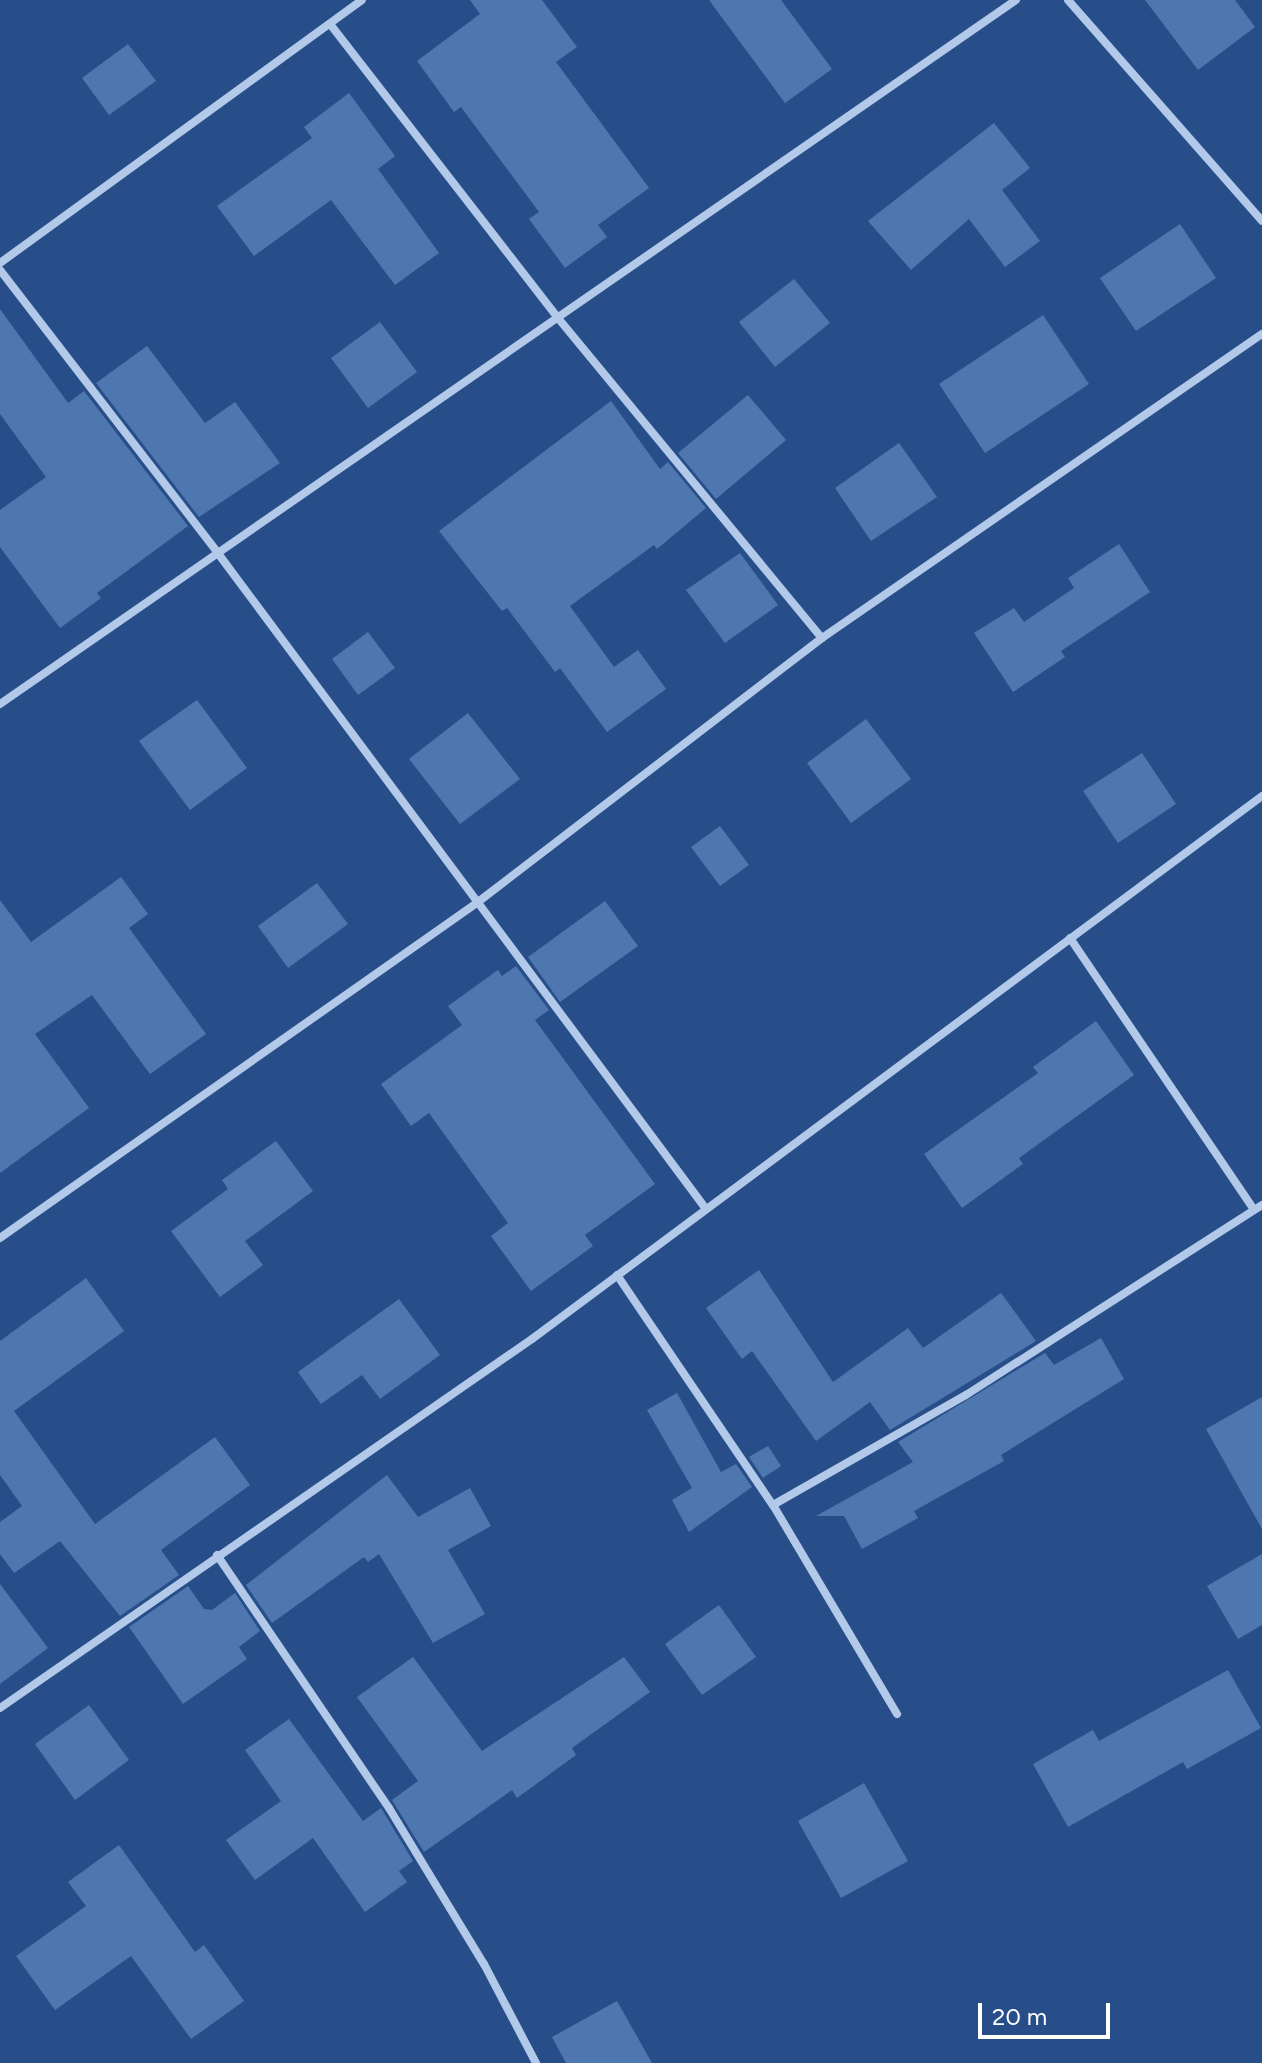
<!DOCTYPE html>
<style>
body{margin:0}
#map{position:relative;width:1262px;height:2063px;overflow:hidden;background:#274e88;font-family:Figtree,sans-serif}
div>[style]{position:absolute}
.building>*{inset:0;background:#4f77af}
.street>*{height:8px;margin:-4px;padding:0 4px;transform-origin:4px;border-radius:4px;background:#b3c9e9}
span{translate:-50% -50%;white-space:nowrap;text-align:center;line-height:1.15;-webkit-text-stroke:7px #274e88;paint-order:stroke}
.scale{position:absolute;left:978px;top:2003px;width:132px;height:36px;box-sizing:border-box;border:4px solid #fff;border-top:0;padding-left:10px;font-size:24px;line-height:28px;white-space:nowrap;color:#fff;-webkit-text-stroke:6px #274e88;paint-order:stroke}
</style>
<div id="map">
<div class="building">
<i style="clip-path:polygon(470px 0,542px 0,577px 47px,556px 62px,649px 188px,598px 225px,607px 237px,565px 268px,529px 219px,539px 212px,461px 107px,454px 112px,417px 61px,480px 14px)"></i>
<i style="clip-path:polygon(709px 0,781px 0,832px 69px,785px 103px)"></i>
<i style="clip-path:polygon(1145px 0,1235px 0,1255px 27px,1198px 70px)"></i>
<i style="clip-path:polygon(128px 44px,156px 81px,109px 115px,82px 78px)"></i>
<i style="clip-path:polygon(349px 93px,395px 156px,378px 169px,439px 253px,395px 285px,331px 200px,254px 256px,217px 206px,312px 138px,304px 127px)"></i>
<i style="clip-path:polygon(994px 123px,1030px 168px,1002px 190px,1040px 241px,1005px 267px,969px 219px,911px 270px,868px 221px)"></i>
<i style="clip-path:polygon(1180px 224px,1216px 278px,1136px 331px,1100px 278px)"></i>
<i style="clip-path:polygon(794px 279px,830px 323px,775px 367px,739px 322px)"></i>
<i style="clip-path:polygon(0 309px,68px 403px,84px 391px,188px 526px,97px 593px,101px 598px,60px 628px,0 547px,0 510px,46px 477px,0 414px)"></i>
<i style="clip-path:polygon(1043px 315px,1089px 384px,985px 453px,939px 384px)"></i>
<i style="clip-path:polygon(380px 322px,417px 372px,368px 408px,331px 358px)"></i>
<i style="clip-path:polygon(147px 346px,205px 423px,235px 402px,280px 463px,199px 517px,96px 383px)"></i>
<i style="clip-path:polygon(748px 395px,786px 440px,716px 499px,678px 453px)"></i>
<i style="clip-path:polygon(611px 401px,660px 469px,668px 462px,706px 508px,657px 549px,654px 545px,570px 606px,614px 667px,638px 650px,666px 689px,607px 732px,560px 668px,555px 672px,507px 608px,502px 611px,439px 531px)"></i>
<i style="clip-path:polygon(899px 443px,937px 497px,871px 541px,835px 488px)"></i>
<i style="clip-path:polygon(1119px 544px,1150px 592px,1061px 651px,1065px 657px,1013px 692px,974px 633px,1014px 608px,1024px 622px,1074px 588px,1068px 578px)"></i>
<i style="clip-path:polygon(740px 553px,778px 605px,725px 643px,686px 590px)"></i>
<i style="clip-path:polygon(368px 632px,395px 668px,358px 695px,332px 659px)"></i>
<i style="clip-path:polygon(197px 700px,247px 768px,190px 810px,139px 741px)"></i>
<i style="clip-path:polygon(468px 713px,520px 779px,460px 824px,409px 759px)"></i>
<i style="clip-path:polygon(866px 719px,911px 779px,851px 823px,807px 763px)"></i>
<i style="clip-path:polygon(1142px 753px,1176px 804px,1118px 843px,1083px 791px)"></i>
<i style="clip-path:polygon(720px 826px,749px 865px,720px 886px,691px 847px)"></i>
<i style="clip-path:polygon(121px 877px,148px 914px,129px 928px,206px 1034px,150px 1074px,92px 995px,35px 1034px,89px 1108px,0 1173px,0 900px,31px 942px)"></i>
<i style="clip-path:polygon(317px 883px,348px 924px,288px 968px,258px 926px)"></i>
<i style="clip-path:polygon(605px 901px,638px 946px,560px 1002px,528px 957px)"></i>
<i style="clip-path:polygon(516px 966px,549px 1010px,535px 1020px,655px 1184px,585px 1235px,593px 1246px,531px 1291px,491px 1236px,508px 1223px,429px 1113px,411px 1126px,381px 1084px,462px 1025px,448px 1006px,498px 970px,502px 976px)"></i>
<i style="clip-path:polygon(1096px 1021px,1134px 1075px,1019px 1158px,1023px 1164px,962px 1208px,924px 1154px,1038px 1073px,1033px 1067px)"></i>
<i style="clip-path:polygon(276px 1141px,313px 1191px,245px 1241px,263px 1265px,220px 1297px,171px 1231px,228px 1189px,222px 1180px)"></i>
<i style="clip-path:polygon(759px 1270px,833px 1382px,908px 1328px,923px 1348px,1001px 1293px,1036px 1341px,890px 1430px,870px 1402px,816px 1441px,752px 1351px,742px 1359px,706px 1308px)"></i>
<i style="clip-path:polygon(86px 1278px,124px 1331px,14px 1411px,95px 1524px,215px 1437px,250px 1485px,161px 1550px,179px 1575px,120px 1616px,60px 1541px,14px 1573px,0 1554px,0 1522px,22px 1506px,0 1475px,0 1341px)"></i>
<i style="clip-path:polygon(399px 1299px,440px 1355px,380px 1399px,362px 1375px,321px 1404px,298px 1372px)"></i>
<i style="clip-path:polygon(1101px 1338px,1124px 1379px,1001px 1455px,1004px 1461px,914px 1511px,918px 1518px,862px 1549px,844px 1516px,816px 1516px,913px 1462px,898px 1442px,1045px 1353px,1054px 1365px)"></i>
<i style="clip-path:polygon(677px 1393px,721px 1472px,736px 1464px,752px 1487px,689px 1532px,672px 1500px,692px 1488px,647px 1410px)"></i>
<i style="clip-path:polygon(1262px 1397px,1262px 1529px,1206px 1429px)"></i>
<i style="clip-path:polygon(768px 1446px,781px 1466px,763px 1478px,749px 1457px)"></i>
<i style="clip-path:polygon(387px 1475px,418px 1517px,470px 1488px,491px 1526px,448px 1550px,485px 1614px,433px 1643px,379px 1554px,368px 1562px,364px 1557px,272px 1623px,246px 1585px)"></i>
<i style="clip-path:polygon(1262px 1554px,1262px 1625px,1238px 1639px,1207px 1586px)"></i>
<i style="clip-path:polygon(0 1584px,48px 1648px,0 1684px)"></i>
<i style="clip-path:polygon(188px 1586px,204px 1609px,212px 1610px,235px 1593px,260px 1631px,239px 1647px,247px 1659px,183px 1704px,129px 1627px)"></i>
<i style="clip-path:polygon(719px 1605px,756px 1657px,702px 1695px,665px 1644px)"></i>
<i style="clip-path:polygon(413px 1657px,482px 1751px,624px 1657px,650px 1692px,572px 1748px,576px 1755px,517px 1798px,512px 1790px,424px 1852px,392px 1800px,418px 1781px,357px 1697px)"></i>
<i style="clip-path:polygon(1228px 1670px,1261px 1728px,1187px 1769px,1183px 1762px,1068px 1827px,1033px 1764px,1093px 1730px,1099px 1741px)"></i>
<i style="clip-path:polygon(89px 1705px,129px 1760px,75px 1800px,35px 1744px)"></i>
<i style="clip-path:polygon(289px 1719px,363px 1821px,381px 1808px,413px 1861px,399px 1871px,407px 1882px,365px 1912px,313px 1838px,255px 1880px,226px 1840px,281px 1801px,245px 1750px)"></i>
<i style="clip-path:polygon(864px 1783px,908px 1861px,841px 1898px,798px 1821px)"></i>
<i style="clip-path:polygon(119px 1845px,195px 1952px,204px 1945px,244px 2001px,191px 2039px,131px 1956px,55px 2010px,16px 1956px,86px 1906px,68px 1882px)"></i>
<i style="clip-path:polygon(617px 2001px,652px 2063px,566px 2063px,552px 2037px)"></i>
</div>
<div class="street">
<i style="left:1068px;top:0;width:294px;rotate:48.7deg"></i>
<i style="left:330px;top:24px;width:372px;rotate:52.2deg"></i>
<i style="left:558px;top:318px;width:415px;rotate:50.5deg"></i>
<i style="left:0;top:263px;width:447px;rotate:-36deg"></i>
<i style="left:0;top:270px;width:356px;rotate:52.4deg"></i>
<i style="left:217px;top:552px;width:819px;rotate:53.34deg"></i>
<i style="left:0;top:704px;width:1236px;rotate:-34.72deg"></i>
<i style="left:1070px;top:938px;width:328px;rotate:55.9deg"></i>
<i style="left:0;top:1238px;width:584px;rotate:-35.1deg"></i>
<i style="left:478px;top:902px;width:434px;rotate:-37.5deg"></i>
<i style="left:822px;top:638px;width:535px;rotate:-34.64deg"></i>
<i style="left:617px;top:1275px;width:278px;rotate:55.9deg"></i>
<i style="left:773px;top:1505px;width:243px;rotate:59.3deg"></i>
<i style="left:773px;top:1505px;width:222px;rotate:-29.7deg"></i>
<i style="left:966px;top:1395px;width:352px;rotate:-32.7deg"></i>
<i style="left:217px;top:1555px;width:306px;rotate:55.8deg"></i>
<i style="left:389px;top:1808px;width:183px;rotate:58.7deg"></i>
<i style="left:484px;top:1964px;width:112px;rotate:62.3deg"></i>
<i style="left:0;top:1708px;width:647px;rotate:-34.75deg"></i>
<i style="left:532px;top:1339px;width:910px;rotate:-36.64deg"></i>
</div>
<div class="scale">20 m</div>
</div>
